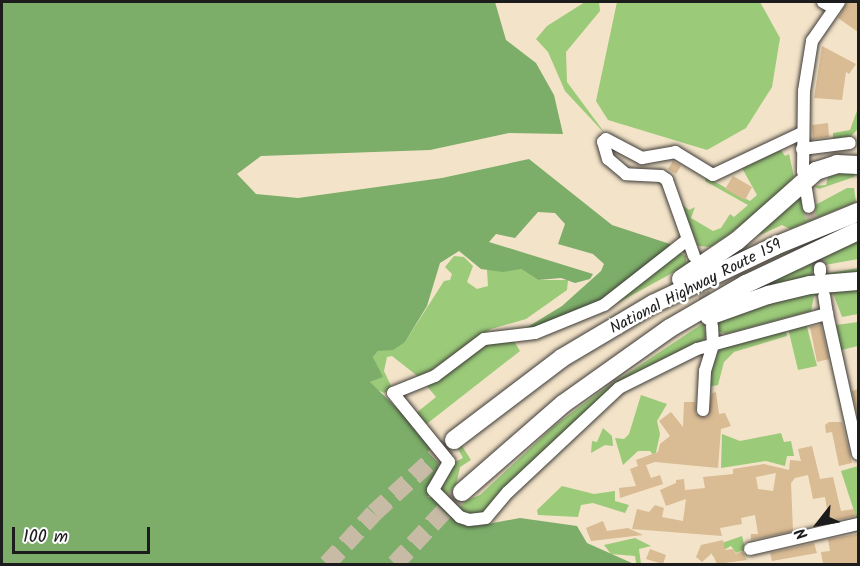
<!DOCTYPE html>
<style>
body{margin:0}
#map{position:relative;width:860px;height:566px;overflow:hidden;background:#f3e3c9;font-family:Kalam,sans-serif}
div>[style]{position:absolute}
.green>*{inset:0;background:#9bca79}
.forest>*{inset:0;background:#7cae69}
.building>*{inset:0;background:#d9bb94}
.minor-tunnel>*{height:12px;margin-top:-6px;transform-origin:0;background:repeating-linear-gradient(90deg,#c8bba6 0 12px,transparent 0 18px)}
.highway-tunnel>*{height:18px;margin-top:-9px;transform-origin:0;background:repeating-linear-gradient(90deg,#c8bba6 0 18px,transparent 0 27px)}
.roads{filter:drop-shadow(0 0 2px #3c3a36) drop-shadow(0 0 2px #3c3a36)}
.minor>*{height:12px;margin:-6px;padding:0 6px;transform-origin:6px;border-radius:6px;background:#fff}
.highway>*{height:18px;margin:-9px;padding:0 9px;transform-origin:9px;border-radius:9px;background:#fff}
span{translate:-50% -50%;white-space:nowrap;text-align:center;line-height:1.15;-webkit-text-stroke:5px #fff;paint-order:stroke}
.street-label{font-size:16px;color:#1c1c1c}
.frame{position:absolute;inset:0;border:3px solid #1c1c1c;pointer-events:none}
.north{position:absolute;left:788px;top:494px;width:60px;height:60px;-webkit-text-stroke:4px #fff;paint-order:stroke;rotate:239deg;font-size:16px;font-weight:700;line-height:24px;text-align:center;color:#1c1c1c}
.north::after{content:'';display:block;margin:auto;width:21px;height:27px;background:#1c1c1c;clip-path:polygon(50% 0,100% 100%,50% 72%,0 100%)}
.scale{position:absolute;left:12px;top:527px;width:138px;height:27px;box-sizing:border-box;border:3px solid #1c1c1c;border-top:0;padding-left:8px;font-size:18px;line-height:21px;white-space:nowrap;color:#1c1c1c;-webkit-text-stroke:4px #fff;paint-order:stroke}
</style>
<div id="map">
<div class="green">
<i style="clip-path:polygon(585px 2px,599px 2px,600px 11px,566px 52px,567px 82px,607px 136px,565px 91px,548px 52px,536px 39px,547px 26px)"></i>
<i style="clip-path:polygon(617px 2px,760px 2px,780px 38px,772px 87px,746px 128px,707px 150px,608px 120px,596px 101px)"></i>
<i style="clip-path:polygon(858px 108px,858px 129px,847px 140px,817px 145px,813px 141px,833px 139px,833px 133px,850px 130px)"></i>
<i style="clip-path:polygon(781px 150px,785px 156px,789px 154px,794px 177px,766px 206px,732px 232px,710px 247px,698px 246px,681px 204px,689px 210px,695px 207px,691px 218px,713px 231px,721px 228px,730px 214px,734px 217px,748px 205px,705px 181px,706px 177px,750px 201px,757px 195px,742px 168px)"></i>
<i style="clip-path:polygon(849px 171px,855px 172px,854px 177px,819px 189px,814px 186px,826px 185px,828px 177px)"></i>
<i style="clip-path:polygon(847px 188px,854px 188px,856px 202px,790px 229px,782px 225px,758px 236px,800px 192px,804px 211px)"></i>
<i style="clip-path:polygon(858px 239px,858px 259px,825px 265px,812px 272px,813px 276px,858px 268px,858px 275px,748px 293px)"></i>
<i style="clip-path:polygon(678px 252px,686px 256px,686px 262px,703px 256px,616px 304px)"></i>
<i style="clip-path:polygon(454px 256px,464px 257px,473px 266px,467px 282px,477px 289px,488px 286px,487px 270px,521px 269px,538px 280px,568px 280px,567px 290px,526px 319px,491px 329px,420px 378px,392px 356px,387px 357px,384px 371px,392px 388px,384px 393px,373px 388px,370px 382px,382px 377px,373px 357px,378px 351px,405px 342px,444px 281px,450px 280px,452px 274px,445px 267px)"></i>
<i style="clip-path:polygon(858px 285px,858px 314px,842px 317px,833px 293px,814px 296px,811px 311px,726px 334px,718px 331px,716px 322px,704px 326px,706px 336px,701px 342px,617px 384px,483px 516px,465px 515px,440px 489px,453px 463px,463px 458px,458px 449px,462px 446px,471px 460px,460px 467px,454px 495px,462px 502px,480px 495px,554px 426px,598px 393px,702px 324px,767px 299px)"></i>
<i style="clip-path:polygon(858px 322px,858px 346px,841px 350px,836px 325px)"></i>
<i style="clip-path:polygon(806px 323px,817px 366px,798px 370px,788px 328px)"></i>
<i style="clip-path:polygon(785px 329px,787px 336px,734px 352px,724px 362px,718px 385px,707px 387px,717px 353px,724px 346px)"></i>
<i style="clip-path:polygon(512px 338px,520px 351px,424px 426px,415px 414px,436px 397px,426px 385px,491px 340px)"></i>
<i style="clip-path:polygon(641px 395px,667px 404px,657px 421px,660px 434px,655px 457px,650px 451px,638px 451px,623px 465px,615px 438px,624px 439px,629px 434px)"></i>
<i style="clip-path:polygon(603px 428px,612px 436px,613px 446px,605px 445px,591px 453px,592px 441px,597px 442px)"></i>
<i style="clip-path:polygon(781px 433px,784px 442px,791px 441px,794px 456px,787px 456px,785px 466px,766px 461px,721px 468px,722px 434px,740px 441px)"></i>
<i style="clip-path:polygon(858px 466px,858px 520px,857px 520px,841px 471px)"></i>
<i style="clip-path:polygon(562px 486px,594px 494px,615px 491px,615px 501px,629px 505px,625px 513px,593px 503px,581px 505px,578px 517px,538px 515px,537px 510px)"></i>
<i style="clip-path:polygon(742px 536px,748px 560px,744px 550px,736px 553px,731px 546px,713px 556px,711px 552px,722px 543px)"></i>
<i style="clip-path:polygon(635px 538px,651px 546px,639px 549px,641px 564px,636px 563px,635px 556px,611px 554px,604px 545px)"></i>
</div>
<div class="forest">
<i style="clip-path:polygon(2px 2px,495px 2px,506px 40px,536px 63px,554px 95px,563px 134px,509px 133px,430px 150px,261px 156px,237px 174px,256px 194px,298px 198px,442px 178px,529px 159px,612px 225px,670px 244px,670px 250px,615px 294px,538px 327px,526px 328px,562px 306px,601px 271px,604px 264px,593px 254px,558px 244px,565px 224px,555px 213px,538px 212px,515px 238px,496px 234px,489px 242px,593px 274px,590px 279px,575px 283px,561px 278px,538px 280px,521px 269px,503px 272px,481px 269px,459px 251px,440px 263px,427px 306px,405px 342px,393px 350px,378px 351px,373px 357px,383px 377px,370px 382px,418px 429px,440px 461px,428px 497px,435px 498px,460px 521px,477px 526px,520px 518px,577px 526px,587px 543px,634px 564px,2px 564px)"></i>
</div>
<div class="building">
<i style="clip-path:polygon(847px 2px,858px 2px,858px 32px,838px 18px)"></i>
<i style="clip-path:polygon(822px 46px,856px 64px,849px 74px,846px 72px,842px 100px,814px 98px)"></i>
<i style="clip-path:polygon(828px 123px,829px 137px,813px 139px,812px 125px)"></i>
<i style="clip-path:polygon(673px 161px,681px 166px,676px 174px,668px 169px)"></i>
<i style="clip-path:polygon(733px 176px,752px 187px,745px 200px,725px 189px)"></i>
<i style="clip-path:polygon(821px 325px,829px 359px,817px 362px,810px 327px)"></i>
<i style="clip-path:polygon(858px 389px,858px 418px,852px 391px)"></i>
<i style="clip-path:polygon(716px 392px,719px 414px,725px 413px,731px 426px,721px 429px,718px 468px,655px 462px,646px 465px,651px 478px,660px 475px,663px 484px,620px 498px,619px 488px,636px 486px,630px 469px,638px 466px,636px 460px,658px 452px,660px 444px,670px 436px,659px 421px,671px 412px,683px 427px,684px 402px,695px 402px,696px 414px,707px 417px,712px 393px)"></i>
<i style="clip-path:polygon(829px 422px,842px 422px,852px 463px,839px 466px,832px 432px,826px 433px,825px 425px)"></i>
<i style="clip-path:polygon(evenodd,812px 446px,820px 479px,833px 477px,841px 511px,854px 509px,855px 516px,829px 522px,825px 497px,813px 499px,808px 475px,795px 478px,791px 483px,793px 531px,751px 540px,751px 534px,758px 534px,755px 515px,741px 518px,742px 524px,720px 528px,722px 536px,632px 529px,637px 509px,649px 512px,655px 505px,664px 508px,662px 517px,683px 521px,686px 499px,666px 506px,660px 490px,676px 483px,676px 480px,684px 479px,685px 490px,705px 488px,703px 477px,733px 474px,733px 469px,764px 464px,789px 470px,790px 460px,801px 461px,798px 449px,812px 446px,776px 473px,773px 491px,758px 489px,756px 477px,776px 473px)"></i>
<i style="clip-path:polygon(603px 521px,607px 531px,628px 528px,643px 535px,591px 541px,586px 528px)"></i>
<i style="clip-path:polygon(857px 534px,858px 564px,823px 564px,821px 552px,830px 551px,828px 539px)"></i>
<i style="clip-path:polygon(723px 540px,725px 550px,733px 549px,736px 554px,742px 551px,747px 560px,717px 564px,712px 553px,702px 562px,696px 557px,701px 545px)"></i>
<i style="clip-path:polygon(814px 543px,817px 553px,772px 561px,770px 553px)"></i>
<i style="clip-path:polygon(650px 549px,666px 555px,663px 564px,646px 559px)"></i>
</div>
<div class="minor-tunnel">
<i style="left:809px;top:207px;width:62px;rotate:79.8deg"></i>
<i style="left:699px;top:275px;width:39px;rotate:75deg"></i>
</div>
<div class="highway-tunnel">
<i style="left:327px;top:564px;width:69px;rotate:-47.3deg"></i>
<i style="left:374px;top:513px;width:108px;rotate:-42.4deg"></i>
<i style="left:395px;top:564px;width:98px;rotate:-47.1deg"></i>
</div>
<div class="roads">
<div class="minor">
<i style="left:823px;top:2px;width:13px;rotate:29deg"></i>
<i style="left:802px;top:149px;width:48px;rotate:-7.1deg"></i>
<i style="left:803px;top:172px;width:81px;rotate:-89.3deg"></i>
<i style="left:804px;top:91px;width:51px;rotate:-80.9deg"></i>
<i style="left:812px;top:41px;width:47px;rotate:-55.3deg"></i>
<i style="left:806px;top:189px;width:18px;rotate:81deg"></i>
<i style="left:687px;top:240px;width:105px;rotate:141.9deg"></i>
<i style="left:604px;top:305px;width:74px;rotate:157.9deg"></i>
<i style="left:535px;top:333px;width:51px;rotate:173.3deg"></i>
<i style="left:484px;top:339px;width:61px;rotate:142.9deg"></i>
<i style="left:435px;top:376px;width:45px;rotate:158deg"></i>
<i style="left:393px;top:393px;width:89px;rotate:50.9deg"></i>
<i style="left:449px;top:462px;width:32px;rotate:120deg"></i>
<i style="left:433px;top:490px;width:38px;rotate:45deg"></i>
<i style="left:460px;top:517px;width:9px;rotate:18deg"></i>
<i style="left:469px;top:520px;width:17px;rotate:-7deg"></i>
<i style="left:486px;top:518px;width:34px;rotate:-50deg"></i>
<i style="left:508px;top:492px;width:152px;rotate:-43.1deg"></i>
<i style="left:619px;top:388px;width:87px;rotate:-26.6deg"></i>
<i style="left:697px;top:349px;width:135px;rotate:-15.1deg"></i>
<i style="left:827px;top:314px;width:18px;rotate:-99deg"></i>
<i style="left:694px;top:256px;width:81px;rotate:-109.6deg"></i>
<i style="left:667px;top:180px;width:7px;rotate:-146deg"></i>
<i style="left:661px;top:176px;width:35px;rotate:-177deg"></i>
<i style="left:626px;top:174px;width:23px;rotate:-140deg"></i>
<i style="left:608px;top:159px;width:18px;rotate:-106deg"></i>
<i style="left:603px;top:142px;width:4px;rotate:-45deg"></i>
<i style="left:606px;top:139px;width:41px;rotate:27.8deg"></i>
<i style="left:642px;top:158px;width:34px;rotate:-10deg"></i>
<i style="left:675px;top:152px;width:44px;rotate:31.2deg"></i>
<i style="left:713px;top:175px;width:98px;rotate:-25.3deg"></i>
<i style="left:820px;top:268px;width:4px;rotate:90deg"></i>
<i style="left:827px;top:314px;width:143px;rotate:77.5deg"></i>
<i style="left:703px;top:410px;width:39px;rotate:-87deg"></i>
<i style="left:705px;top:371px;width:27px;rotate:-73deg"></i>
<i style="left:713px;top:345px;width:19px;rotate:-93deg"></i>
<i style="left:750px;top:549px;width:111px;rotate:-13deg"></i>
</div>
<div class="highway">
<i style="left:681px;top:279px;width:68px;rotate:-34.2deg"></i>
<i style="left:737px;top:241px;width:106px;rotate:-41.5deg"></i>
<i style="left:816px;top:171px;width:22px;rotate:-18deg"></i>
<i style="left:837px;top:164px;width:21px;rotate:3deg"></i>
<i style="left:709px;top:316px;width:63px;rotate:-19.6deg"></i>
<i style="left:768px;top:295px;width:43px;rotate:-13.4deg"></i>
<i style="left:810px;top:285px;width:48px;rotate:-4.8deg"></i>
<i style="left:454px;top:440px;width:136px;rotate:-37.2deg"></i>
<i style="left:562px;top:358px;width:106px;rotate:-30.7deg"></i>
<i style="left:653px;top:304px;width:135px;rotate:-25.4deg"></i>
<i style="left:775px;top:246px;width:90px;rotate:-22.3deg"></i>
<i style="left:462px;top:492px;width:134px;rotate:-41.1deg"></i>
<i style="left:563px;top:404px;width:131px;rotate:-35.4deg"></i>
<i style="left:670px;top:328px;width:88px;rotate:-30.1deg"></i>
<i style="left:746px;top:284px;width:124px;rotate:-25.3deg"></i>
</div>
</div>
<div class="street-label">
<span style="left:696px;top:287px;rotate:-27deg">National Highway Route 159</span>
</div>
<div class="frame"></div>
<div class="north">N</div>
<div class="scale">100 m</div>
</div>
